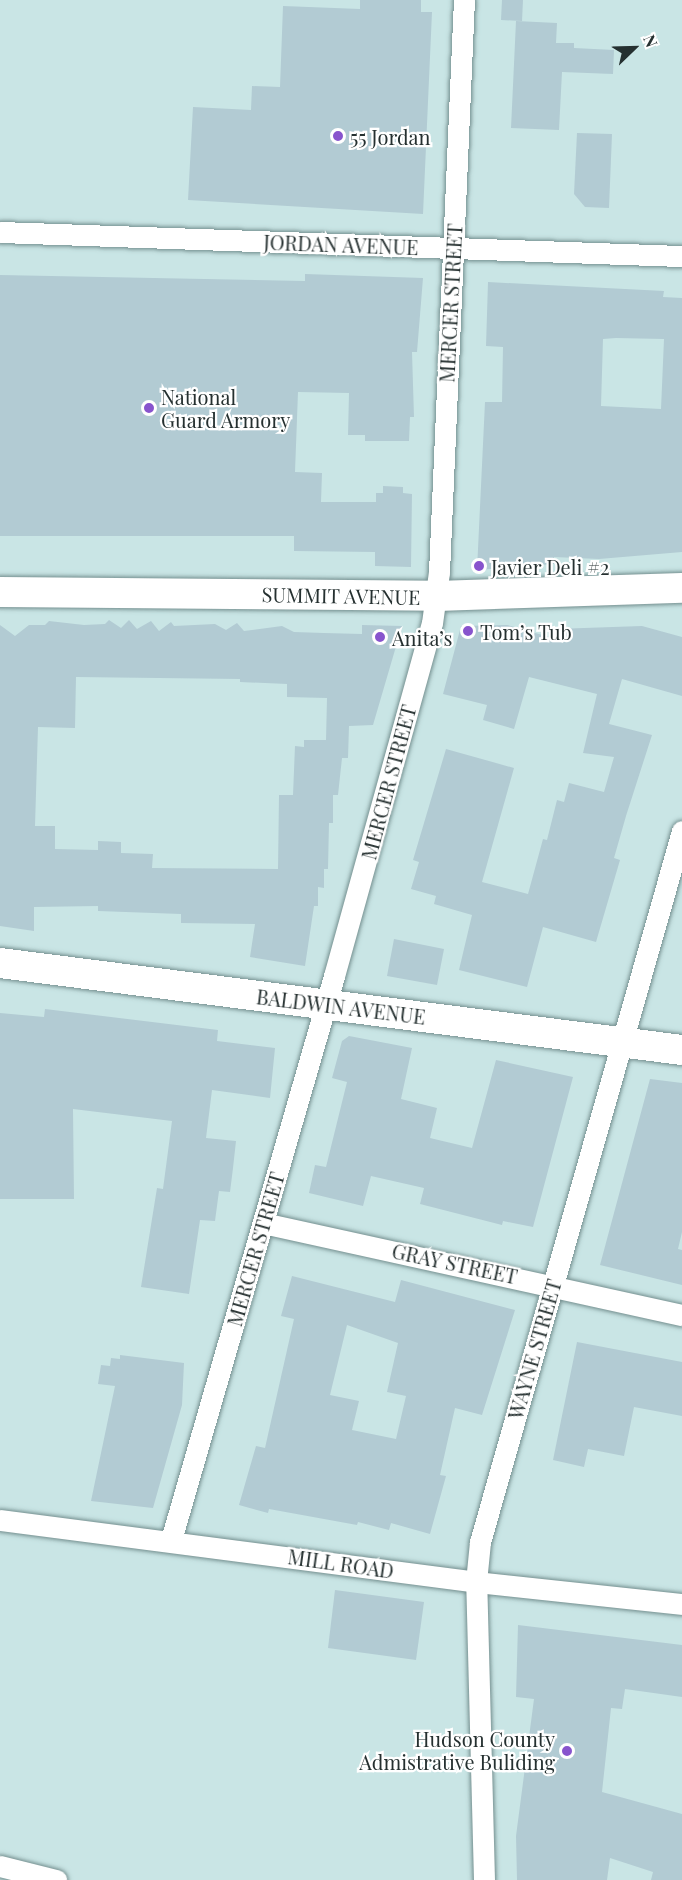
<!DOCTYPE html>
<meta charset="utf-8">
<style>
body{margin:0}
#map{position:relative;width:682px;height:1880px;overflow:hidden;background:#c9e5e5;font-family:"Playfair Display",serif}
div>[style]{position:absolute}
.building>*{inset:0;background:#b2cbd3}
.roads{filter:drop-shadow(0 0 2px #748f8f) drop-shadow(0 0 2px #748f8f)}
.street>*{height:21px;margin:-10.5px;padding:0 10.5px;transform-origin:10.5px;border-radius:10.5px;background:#fff}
.secondary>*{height:30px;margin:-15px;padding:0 15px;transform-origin:15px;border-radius:15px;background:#fff}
.dots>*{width:16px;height:16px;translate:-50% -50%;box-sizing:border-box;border:3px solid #fff;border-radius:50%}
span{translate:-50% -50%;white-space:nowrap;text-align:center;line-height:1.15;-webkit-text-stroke:4.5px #fff;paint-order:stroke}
.poi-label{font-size:20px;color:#253030}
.left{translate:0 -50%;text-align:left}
.right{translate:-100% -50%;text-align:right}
.street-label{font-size:20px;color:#253030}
.north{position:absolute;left:604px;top:18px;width:60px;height:60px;-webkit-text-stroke:4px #fff;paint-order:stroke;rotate:67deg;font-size:16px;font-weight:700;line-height:24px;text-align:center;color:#253030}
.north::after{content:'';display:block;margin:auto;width:21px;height:27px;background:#253030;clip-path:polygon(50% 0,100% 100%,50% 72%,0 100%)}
</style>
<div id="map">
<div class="building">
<i style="clip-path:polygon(360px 0,421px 0,421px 12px,432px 12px,423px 214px,188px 200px,193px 107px,251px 110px,252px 86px,280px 87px,283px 6px,360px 9px)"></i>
<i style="clip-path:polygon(502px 0,523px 0,522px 21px,501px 20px)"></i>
<i style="clip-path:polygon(516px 21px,557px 23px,556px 43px,574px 43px,574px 48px,614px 50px,613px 74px,562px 72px,559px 130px,511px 128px)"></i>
<i style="clip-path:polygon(577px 133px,612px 134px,609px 208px,585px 207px,574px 194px)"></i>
<i style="clip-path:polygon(305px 274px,423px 278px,417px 352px,412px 352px,414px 417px,410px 417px,409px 441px,365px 441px,365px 435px,348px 435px,349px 393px,298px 392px,295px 472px,322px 473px,321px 502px,376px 502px,376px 493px,383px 493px,383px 486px,403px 487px,403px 493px,412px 494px,411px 567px,375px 566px,375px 552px,294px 551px,294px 536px,0 536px,0 275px,305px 281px)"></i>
<i style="clip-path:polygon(evenodd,488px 282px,664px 291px,663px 297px,682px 298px,682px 552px,599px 559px,554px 557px,554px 564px,477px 570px,485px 402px,502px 402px,503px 347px,486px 346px,488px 282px,616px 338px,664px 339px,661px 409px,601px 406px,603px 339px,616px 338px)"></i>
<i style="clip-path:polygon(evenodd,109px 620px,121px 628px,129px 620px,137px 629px,151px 621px,159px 631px,171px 622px,174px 626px,215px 624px,226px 630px,237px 623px,244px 631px,282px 626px,294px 632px,324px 633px,362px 634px,362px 625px,402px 626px,373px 725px,349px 726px,348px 758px,342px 758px,338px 795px,333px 795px,333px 823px,329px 823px,328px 869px,324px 869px,324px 888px,318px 887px,318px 906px,314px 906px,305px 966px,250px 957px,255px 924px,181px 923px,181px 914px,98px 911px,98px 906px,34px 907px,34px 931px,0 926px,0 625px,15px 636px,29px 625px,45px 625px,49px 621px,84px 625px,105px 624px,109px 620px,76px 677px,240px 679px,240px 682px,287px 684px,287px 697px,327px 698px,326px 740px,304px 740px,304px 747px,295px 746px,293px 795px,279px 795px,278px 869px,152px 868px,153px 854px,121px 853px,121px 842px,98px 841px,98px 850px,55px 849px,55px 826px,35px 826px,38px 727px,75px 728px,76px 677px)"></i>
<i style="clip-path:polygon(507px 625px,553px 638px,555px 629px,642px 626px,682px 637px,682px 696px,622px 679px,609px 724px,652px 735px,626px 816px,614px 858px,620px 860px,596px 942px,543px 927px,527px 987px,459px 970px,472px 915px,434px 904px,436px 896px,411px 889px,419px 862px,413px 860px,446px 749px,514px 768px,482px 882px,528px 894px,543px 839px,547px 840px,557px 800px,564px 802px,569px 783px,604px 792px,614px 757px,583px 753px,597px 694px,529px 677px,514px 729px,483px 720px,487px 705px,443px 694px,461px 626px)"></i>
<i style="clip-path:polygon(394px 939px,444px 949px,437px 985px,387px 976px)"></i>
<i style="clip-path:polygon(45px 1009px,218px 1030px,217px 1041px,275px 1048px,270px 1098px,212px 1090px,206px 1138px,236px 1141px,233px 1168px,230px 1192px,219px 1191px,215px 1221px,200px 1220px,189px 1294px,141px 1287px,157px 1188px,163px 1189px,172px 1121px,73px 1109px,74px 1199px,0 1199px,0 1013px,44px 1017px)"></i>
<i style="clip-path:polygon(349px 1036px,412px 1048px,401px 1099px,437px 1108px,430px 1138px,472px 1148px,496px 1060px,573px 1077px,533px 1227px,503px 1221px,502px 1225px,420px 1204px,424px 1188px,371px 1176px,363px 1206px,309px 1193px,315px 1165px,326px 1167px,347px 1082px,332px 1078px,342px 1041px)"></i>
<i style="clip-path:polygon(650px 1079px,682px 1083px,682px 1232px,678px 1249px,682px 1250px,682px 1285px,600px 1265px)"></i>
<i style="clip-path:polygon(evenodd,292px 1276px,395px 1302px,401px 1280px,515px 1310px,482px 1415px,455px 1408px,440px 1475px,446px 1476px,430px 1534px,391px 1523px,389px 1530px,358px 1522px,357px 1525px,269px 1509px,268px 1513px,239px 1505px,256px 1446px,265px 1448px,294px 1319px,281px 1316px,292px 1276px,347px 1325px,398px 1343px,387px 1392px,406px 1396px,396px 1439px,352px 1430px,359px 1401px,330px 1395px,347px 1325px)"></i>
<i style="clip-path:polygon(577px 1342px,682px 1362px,682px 1416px,634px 1407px,624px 1456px,588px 1449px,584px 1467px,553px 1460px)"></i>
<i style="clip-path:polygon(120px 1355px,184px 1363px,182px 1405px,153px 1508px,91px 1501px,115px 1386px,98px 1384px,101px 1365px,110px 1366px,111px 1358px,120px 1359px)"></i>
<i style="clip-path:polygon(335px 1590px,424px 1602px,416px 1660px,328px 1648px)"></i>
<i style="clip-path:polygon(518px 1625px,682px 1645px,682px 1697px,625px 1689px,622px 1709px,611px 1708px,602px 1792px,682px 1814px,682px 1880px,651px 1880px,653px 1872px,610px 1858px,607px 1880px,517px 1880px,516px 1836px,534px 1699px,516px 1697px)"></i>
</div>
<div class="roads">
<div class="street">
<i style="left:0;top:232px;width:682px;rotate:2.02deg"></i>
<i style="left:263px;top:1223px;width:429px;rotate:12.4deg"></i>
<i style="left:0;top:1520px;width:480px;rotate:7.4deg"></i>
<i style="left:476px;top:1582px;width:207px;rotate:6.1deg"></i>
<i style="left:171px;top:1540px;width:587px;rotate:-73.88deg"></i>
<i style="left:334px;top:976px;width:366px;rotate:-74.5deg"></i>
<i style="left:432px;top:623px;width:51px;rotate:-82.2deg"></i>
<i style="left:439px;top:572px;width:573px;rotate:-87.5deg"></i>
<i style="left:0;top:1866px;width:58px;rotate:14deg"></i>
<i style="left:484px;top:1880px;width:298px;rotate:-91.5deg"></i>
<i style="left:476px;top:1582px;width:40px;rotate:-84.3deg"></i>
<i style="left:480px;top:1542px;width:739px;rotate:-74.14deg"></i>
</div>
<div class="secondary">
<i style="left:0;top:592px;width:437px;rotate:0.5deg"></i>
<i style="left:437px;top:596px;width:245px;rotate:-1.9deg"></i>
<i style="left:0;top:963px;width:688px;rotate:7.27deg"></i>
</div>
</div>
<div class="dots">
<i style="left:338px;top:136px;background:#8854cd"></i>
<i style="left:149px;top:408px;background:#8854cd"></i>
<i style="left:479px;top:566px;background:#8854cd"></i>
<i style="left:468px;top:631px;background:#8854cd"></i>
<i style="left:380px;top:637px;background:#8854cd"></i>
<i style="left:567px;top:1751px;background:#8854cd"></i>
</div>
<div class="poi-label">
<span class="left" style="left:350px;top:136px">55 Jordan</span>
<span class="left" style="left:161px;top:408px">National<br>Guard Armory</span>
<span class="left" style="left:491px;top:566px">Javier Deli #2</span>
<span class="left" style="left:480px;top:631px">Tom’s Tub</span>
<span class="left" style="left:392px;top:637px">Anita’s</span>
<span class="right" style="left:555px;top:1750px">Hudson County<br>Admistrative Buliding</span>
</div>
<div class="street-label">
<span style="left:341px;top:244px;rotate:2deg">JORDAN AVENUE</span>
<span style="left:450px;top:303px;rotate:-87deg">MERCER STREET</span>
<span style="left:341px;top:595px;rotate:1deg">SUMMIT AVENUE</span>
<span style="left:388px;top:782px;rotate:-75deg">MERCER STREET</span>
<span style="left:341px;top:1006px;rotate:7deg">BALDWIN AVENUE</span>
<span style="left:255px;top:1249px;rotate:-74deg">MERCER STREET</span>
<span style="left:455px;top:1263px;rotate:12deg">GRAY STREET</span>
<span style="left:534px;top:1349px;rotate:-74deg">WAYNE STREET</span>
<span style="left:341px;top:1563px;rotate:8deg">MILL ROAD</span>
</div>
<div class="north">N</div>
</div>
